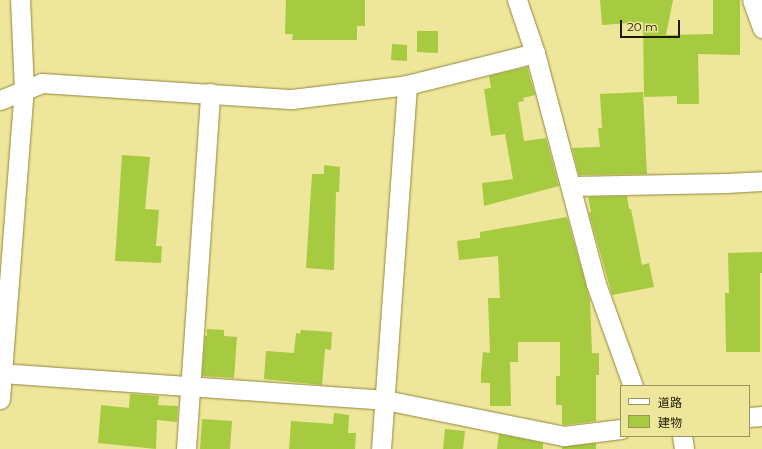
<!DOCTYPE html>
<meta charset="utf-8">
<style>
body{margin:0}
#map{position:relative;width:762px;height:449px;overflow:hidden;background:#eee69a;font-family:Montserrat,"Noto Sans JP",sans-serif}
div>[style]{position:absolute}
.building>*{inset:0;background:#a6ca40}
.roads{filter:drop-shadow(0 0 1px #90873e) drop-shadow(0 0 1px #90873e)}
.street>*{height:19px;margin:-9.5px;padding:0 9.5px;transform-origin:9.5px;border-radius:9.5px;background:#fff}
span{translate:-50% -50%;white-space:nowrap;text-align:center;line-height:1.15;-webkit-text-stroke:3.5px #eee69a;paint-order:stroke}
.legend{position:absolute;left:620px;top:385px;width:130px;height:52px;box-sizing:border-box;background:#eee69a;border:1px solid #9a945c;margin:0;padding:5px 7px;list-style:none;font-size:12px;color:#1d1900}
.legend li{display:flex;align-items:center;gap:8px;height:20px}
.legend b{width:20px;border:1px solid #9a945c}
.scale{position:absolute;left:620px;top:20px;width:60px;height:18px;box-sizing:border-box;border:2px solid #1d1900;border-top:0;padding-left:5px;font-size:12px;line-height:14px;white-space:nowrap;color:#1d1900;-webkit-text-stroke:3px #eee69a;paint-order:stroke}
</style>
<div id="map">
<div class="building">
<i style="clip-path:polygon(286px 0,365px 0,365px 26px,357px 26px,357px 40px,292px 40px,293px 34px,285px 34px)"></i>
<i style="clip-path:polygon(600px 0,673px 0,666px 35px,713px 34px,713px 0,740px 0,740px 55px,698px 54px,699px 104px,677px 104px,677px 96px,644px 97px,643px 22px,602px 25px)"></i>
<i style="clip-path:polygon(417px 31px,438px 31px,438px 53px,417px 52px)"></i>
<i style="clip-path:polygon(392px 44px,407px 45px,407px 61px,391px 60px)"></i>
<i style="clip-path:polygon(527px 67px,535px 95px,523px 98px,524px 101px,518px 102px,524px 141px,546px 138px,559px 186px,484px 206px,482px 183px,513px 179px,505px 134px,491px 136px,484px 89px,491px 88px,489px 76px)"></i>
<i style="clip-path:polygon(643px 92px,647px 174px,579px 175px,572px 148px,600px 147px,598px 128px,602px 128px,600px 94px)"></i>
<i style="clip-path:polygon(122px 155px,150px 157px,145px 209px,159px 210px,156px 246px,162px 246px,161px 263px,115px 261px)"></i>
<i style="clip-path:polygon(324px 165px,340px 167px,339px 192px,336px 192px,334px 270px,306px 268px,312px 174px,324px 174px)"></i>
<i style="clip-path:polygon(627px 196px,629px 209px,631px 209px,642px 265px,649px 263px,654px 287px,612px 295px,589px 213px,591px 212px,588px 197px)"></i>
<i style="clip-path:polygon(567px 217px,590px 300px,592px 353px,599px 353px,599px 375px,596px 375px,596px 421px,564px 425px,562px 424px,562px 405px,556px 405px,556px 376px,560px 376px,560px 342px,518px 342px,518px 362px,510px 362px,511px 406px,490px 406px,490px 383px,481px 383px,481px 374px,483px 352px,490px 353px,488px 298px,500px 298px,498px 256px,459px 260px,457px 241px,480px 238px,480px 232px)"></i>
<i style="clip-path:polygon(762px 252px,762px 273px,760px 273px,760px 352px,726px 352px,725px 293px,729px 293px,728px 253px)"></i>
<i style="clip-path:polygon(207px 329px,224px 330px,224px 336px,237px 337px,234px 378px,202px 376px,205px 336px,207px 336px)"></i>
<i style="clip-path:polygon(301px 330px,332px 332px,331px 350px,325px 349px,322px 385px,264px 379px,266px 351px,294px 353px,296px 333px,300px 334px)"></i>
<i style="clip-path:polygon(130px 394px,159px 396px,158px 405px,178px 406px,177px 422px,157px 420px,156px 449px,98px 443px,101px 405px,129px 408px)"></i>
<i style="clip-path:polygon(334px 413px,349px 415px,348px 433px,356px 433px,355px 449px,289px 449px,291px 421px,333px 424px)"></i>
<i style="clip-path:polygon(202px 419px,232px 421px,230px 449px,200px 449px)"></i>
<i style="clip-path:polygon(445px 429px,465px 431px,463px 449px,443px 449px)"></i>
<i style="clip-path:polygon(499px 434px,543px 443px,543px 449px,497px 449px)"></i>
<i style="clip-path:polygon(596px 443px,596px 449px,562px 449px,562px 447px)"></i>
</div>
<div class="roads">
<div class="street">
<i style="left:517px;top:0;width:56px;rotate:71.2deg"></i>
<i style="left:535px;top:53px;width:239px;rotate:75.2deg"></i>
<i style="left:596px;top:284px;width:109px;rotate:70.1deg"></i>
<i style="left:752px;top:0;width:30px;rotate:70deg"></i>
<i style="left:0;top:100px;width:45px;rotate:-22deg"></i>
<i style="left:42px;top:83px;width:251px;rotate:3.7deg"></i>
<i style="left:292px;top:99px;width:116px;rotate:-6.9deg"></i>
<i style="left:407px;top:85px;width:132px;rotate:-14deg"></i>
<i style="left:571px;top:186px;width:155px;rotate:-1.1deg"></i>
<i style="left:726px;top:183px;width:36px;rotate:-3deg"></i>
<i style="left:2px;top:373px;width:384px;rotate:4deg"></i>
<i style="left:385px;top:400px;width:183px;rotate:11.4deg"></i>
<i style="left:564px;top:436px;width:57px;rotate:-7deg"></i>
<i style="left:0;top:399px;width:310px;rotate:-85.6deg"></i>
<i style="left:24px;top:90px;width:90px;rotate:-92.5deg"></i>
<i style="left:749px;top:417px;width:13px;rotate:-4deg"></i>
<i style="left:682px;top:436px;width:13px;rotate:81deg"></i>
<i style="left:186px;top:449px;width:357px;rotate:-86.1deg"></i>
<i style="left:381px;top:449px;width:365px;rotate:-85.9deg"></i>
</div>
</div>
<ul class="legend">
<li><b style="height:5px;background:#fff"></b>道路</li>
<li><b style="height:11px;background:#a6ca40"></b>建物</li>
</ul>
<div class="scale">20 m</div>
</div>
